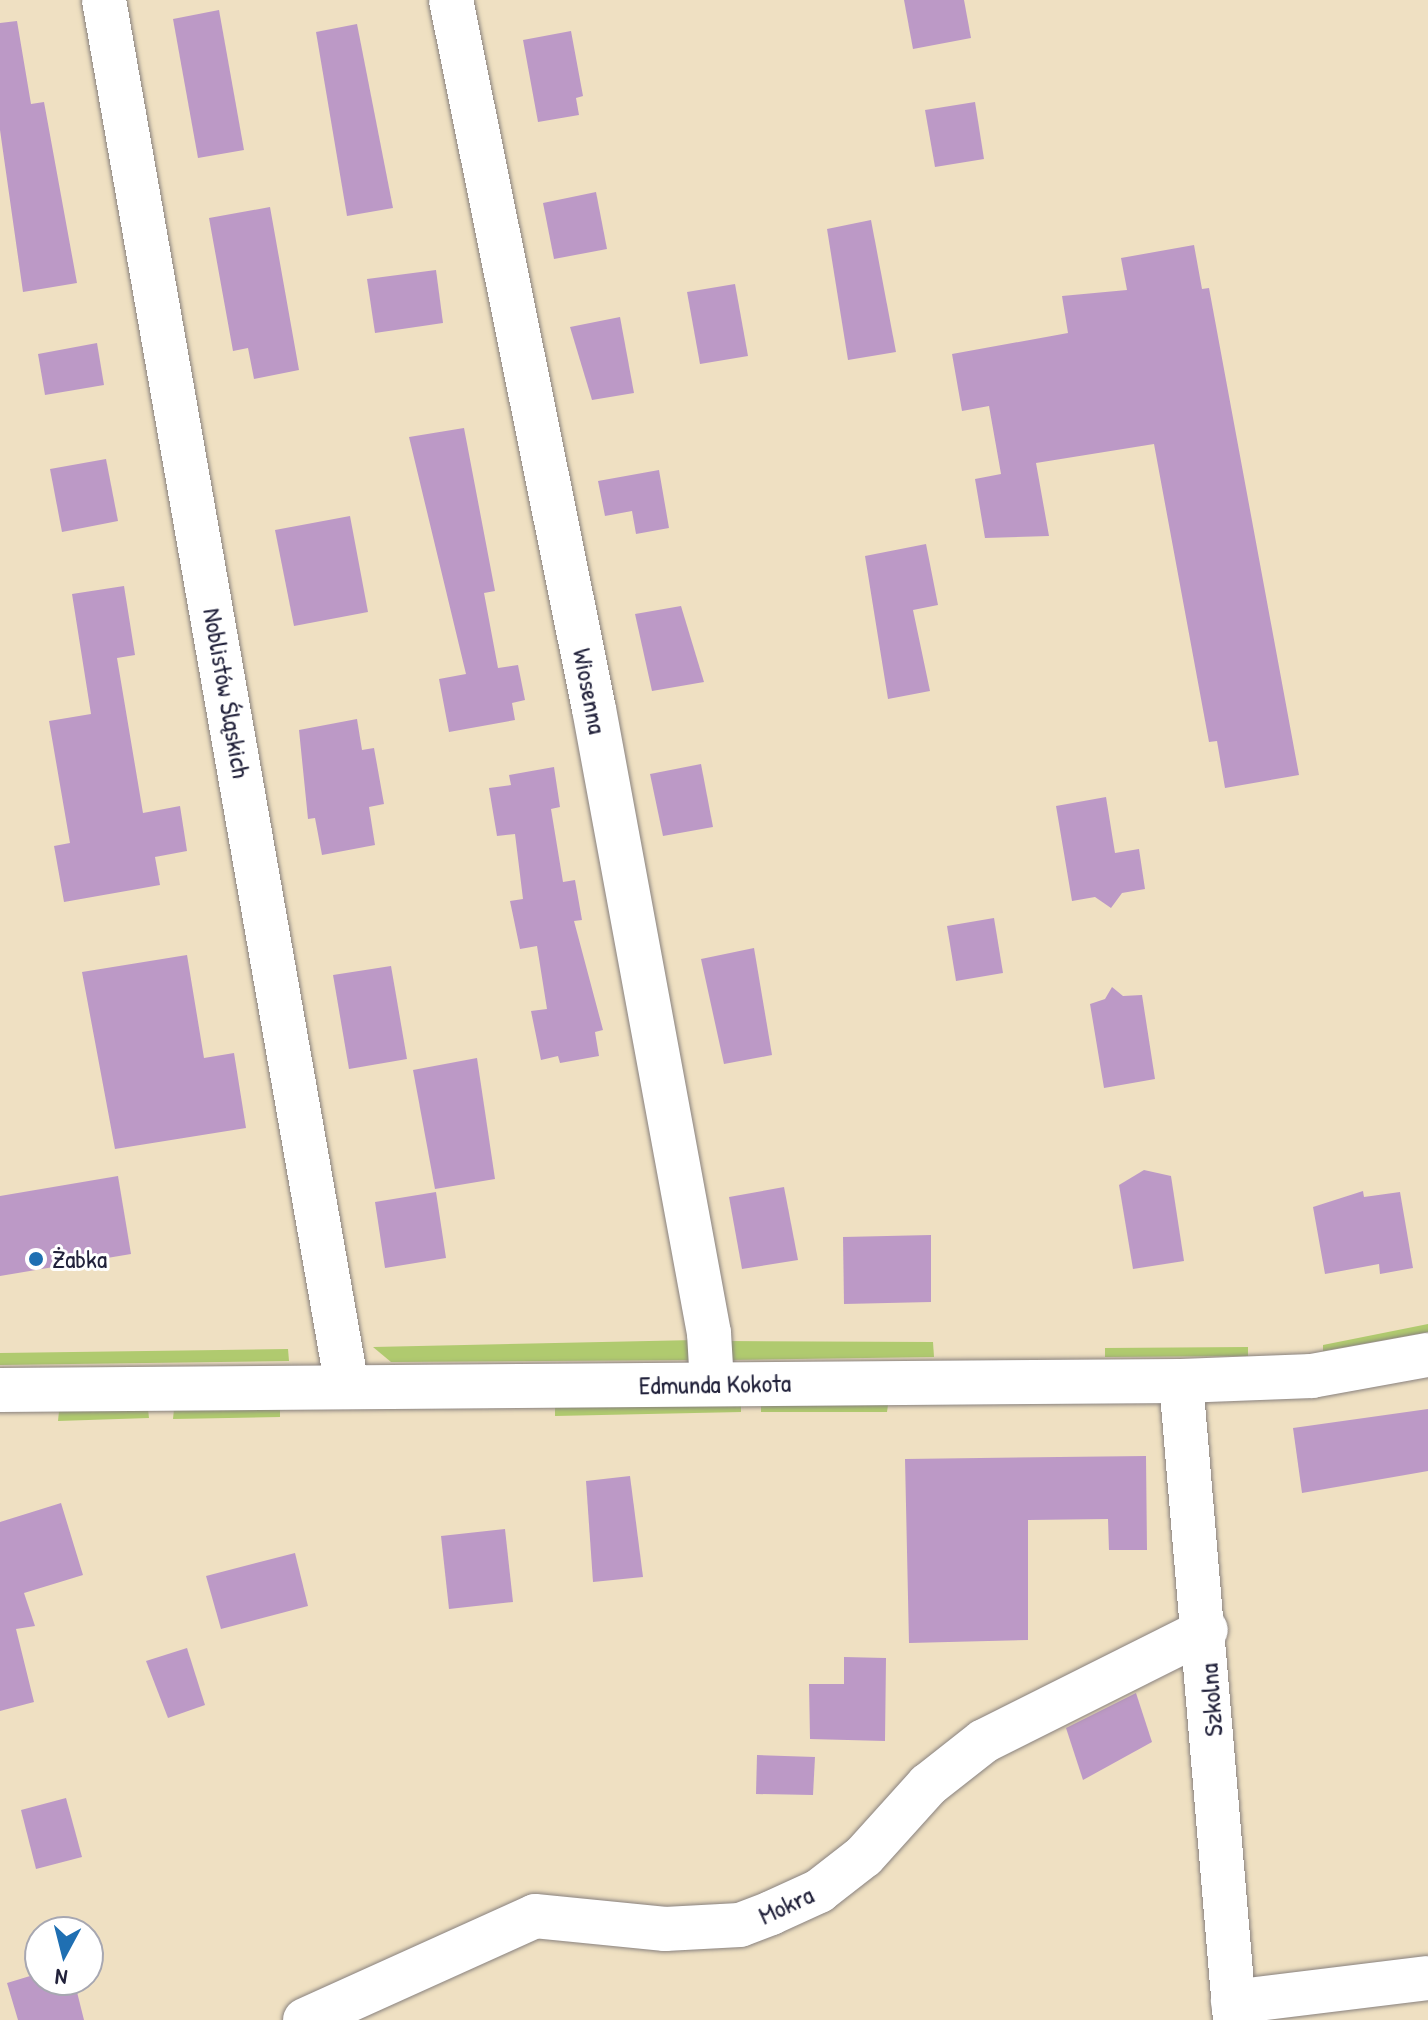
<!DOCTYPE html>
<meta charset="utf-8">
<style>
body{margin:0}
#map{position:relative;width:1428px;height:2020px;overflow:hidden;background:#efe0c2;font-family:"Patrick Hand",sans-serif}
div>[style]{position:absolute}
.green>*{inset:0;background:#b0ca6f}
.building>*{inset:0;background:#bc99c6}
.roads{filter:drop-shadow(0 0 2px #88817e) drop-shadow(0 0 2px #88817e)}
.minor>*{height:44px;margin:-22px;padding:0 22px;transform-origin:22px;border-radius:22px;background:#fff}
.dots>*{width:22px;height:22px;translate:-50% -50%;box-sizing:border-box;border:4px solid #fff;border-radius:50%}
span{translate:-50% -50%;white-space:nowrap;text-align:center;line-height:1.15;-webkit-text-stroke:6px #fff;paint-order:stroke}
.street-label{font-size:26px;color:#22223b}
.poi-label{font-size:26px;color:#22223b}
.left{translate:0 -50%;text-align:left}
.north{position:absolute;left:24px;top:1916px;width:80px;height:80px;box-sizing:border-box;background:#fff;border:2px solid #a7a7b1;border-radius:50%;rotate:187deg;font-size:22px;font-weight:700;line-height:32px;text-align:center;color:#22223b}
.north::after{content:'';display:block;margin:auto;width:28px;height:36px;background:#1f6fb2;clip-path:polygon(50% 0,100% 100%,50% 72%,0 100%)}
</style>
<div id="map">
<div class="green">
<i style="clip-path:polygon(1428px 1324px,1428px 1332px,1323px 1351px,1323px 1345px)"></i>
<i style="clip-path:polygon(696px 1340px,697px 1360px,391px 1362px,373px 1347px)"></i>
<i style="clip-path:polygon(726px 1341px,933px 1342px,934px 1357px,727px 1360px)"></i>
<i style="clip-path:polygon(1248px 1347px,1248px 1356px,1105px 1357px,1105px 1348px)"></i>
<i style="clip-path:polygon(288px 1349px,289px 1361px,0 1365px,0 1353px)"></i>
<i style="clip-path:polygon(555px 1405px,741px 1406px,741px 1412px,555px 1416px)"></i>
<i style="clip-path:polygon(888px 1405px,887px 1412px,761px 1412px,761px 1406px)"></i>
<i style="clip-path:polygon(280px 1408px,280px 1417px,173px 1419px,174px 1409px)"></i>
<i style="clip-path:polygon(148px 1409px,149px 1418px,58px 1421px,59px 1411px)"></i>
</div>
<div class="building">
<i style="clip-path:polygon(904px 0,964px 0,971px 38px,913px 49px)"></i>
<i style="clip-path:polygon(219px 10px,244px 150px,198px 158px,173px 19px)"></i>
<i style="clip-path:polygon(17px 21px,31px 104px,44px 102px,77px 283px,23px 292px,0 130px,0 23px)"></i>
<i style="clip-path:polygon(357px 24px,393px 208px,347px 216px,316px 32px)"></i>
<i style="clip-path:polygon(571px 31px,583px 96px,576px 98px,579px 115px,538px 122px,523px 40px)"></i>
<i style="clip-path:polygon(975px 102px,984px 159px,935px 167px,925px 110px)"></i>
<i style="clip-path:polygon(596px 192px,607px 249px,554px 259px,543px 203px)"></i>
<i style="clip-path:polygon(270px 207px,299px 370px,254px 379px,248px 348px,233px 351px,209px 218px)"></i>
<i style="clip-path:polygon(871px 220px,896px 352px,848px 360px,827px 229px)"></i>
<i style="clip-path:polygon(1194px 245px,1202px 289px,1209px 288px,1299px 775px,1225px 788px,1217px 741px,1209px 742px,1154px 444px,1036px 463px,1049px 536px,985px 538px,975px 479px,1001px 474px,989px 406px,962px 411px,952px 354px,1068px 333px,1062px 296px,1127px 290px,1121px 258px)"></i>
<i style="clip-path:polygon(436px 270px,443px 323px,375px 333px,367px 279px)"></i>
<i style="clip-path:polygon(735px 284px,748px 356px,700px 364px,687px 292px)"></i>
<i style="clip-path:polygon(620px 317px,634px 393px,592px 400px,570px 327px)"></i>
<i style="clip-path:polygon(97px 343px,104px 385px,45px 395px,38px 354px)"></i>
<i style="clip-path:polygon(464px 428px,495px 591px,484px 593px,498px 668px,518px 665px,525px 700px,512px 703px,515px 720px,449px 732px,439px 679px,466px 674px,409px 437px)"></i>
<i style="clip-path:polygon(106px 459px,118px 521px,62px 532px,50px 469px)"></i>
<i style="clip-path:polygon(659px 470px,669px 528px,636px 534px,632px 511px,605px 516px,598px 481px)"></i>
<i style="clip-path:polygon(350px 516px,368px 612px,294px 626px,275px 530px)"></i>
<i style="clip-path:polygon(926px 544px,938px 605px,913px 610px,930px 691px,888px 699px,865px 556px)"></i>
<i style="clip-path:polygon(124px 586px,135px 655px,117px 658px,143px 813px,180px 806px,187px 851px,155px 857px,160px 885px,64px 902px,54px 846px,70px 843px,49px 721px,91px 714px,72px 594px)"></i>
<i style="clip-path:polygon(681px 606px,704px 682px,652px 691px,635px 614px)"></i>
<i style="clip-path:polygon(357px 719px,362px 750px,374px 748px,384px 804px,369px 807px,375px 845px,322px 855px,315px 818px,308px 819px,299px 730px)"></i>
<i style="clip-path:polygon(701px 764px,713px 827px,663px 836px,650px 774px)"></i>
<i style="clip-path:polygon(554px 767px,560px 807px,551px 809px,563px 882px,575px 880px,582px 920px,574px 921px,603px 1030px,595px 1032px,599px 1056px,560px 1063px,558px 1056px,541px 1060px,531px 1011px,547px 1009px,537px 946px,520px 949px,510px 901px,523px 899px,515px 834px,497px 836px,489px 788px,511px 785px,509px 775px)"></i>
<i style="clip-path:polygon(1106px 797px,1115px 853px,1139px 849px,1145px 889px,1122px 893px,1111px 908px,1095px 897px,1072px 901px,1056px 806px)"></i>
<i style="clip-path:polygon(994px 918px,1003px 973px,956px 981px,947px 926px)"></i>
<i style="clip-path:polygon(754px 948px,772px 1055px,724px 1064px,701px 959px)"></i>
<i style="clip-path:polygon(187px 955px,204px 1058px,234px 1053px,246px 1128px,115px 1149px,82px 972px)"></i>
<i style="clip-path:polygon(391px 966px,407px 1059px,349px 1069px,333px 975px)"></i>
<i style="clip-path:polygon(1112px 987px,1123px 996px,1142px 995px,1155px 1079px,1104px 1088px,1090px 1004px,1105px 999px)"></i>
<i style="clip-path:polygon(477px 1058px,495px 1179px,435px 1189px,413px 1070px)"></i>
<i style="clip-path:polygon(1144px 1170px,1171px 1176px,1184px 1261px,1133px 1269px,1119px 1185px)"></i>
<i style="clip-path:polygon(118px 1176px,131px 1254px,0 1276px,0 1196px)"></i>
<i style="clip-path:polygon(784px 1187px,798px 1260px,742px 1269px,729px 1197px)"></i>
<i style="clip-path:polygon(1363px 1191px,1364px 1197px,1400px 1192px,1413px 1268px,1380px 1274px,1379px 1264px,1325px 1274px,1313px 1207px)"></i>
<i style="clip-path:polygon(436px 1192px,446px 1258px,385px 1268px,375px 1202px)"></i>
<i style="clip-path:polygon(931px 1235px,931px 1302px,844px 1304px,843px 1237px)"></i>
<i style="clip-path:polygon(1428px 1409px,1428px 1471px,1302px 1493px,1293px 1428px)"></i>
<i style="clip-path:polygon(1146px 1456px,1147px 1550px,1109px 1550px,1108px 1519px,1028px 1520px,1028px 1640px,909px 1643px,905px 1459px)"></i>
<i style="clip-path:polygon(630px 1476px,643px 1577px,593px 1582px,586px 1481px)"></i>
<i style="clip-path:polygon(61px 1503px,83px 1575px,24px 1593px,35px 1626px,16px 1629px,34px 1702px,0 1711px,0 1522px)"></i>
<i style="clip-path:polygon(505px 1529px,513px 1602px,449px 1609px,441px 1536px)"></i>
<i style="clip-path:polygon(295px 1553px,308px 1606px,221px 1629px,206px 1576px)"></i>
<i style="clip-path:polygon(187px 1648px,205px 1705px,168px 1718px,146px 1661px)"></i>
<i style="clip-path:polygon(844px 1657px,886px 1658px,885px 1741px,810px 1739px,809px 1684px,844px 1684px)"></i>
<i style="clip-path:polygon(1136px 1693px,1152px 1742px,1083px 1780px,1066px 1728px)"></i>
<i style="clip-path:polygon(757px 1755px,815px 1757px,813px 1795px,756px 1794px)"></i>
<i style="clip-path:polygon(66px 1798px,82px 1857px,36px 1869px,21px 1810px)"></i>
<i style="clip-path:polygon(40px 1973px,40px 1980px,74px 1980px,84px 2020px,18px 2020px,7px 1983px)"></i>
</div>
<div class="roads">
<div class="minor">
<i style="left:104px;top:0;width:1408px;rotate:80.06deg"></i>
<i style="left:451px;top:0;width:723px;rotate:78.6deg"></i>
<i style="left:594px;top:709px;width:635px;rotate:79.56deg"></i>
<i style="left:709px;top:1333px;width:51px;rotate:86.6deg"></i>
<i style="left:1181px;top:1381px;width:641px;rotate:85.17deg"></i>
<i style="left:0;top:1390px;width:1181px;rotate:-0.44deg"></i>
<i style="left:1181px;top:1381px;width:131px;rotate:-2.2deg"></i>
<i style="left:1312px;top:1376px;width:118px;rotate:-10.3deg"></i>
<i style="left:1233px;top:2002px;width:196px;rotate:-7deg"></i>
<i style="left:305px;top:2020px;width:252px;rotate:-24.3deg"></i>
<i style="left:535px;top:1916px;width:131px;rotate:5.7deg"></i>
<i style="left:665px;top:1929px;width:75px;rotate:-3.1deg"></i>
<i style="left:740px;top:1925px;width:33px;rotate:-21deg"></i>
<i style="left:771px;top:1913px;width:53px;rotate:-24.6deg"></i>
<i style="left:819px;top:1891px;width:57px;rotate:-37.9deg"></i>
<i style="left:864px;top:1856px;width:96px;rotate:-48deg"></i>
<i style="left:928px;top:1785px;width:71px;rotate:-38.2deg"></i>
<i style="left:984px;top:1741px;width:248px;rotate:-26.6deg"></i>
</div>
</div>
<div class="dots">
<i style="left:36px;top:1259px;background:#1f6fb2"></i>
</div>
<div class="street-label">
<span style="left:590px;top:691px;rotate:79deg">Wiosenna</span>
<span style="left:227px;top:693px;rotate:80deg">Noblistów Śląskich</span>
<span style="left:715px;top:1384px;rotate:-1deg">Edmunda Kokota</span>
<span style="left:1211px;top:1700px;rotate:-94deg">Szkolna</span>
<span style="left:786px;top:1905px;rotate:-25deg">Mokra</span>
</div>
<div class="poi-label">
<span class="left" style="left:52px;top:1259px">Żabka</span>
</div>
<div class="north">N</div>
</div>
